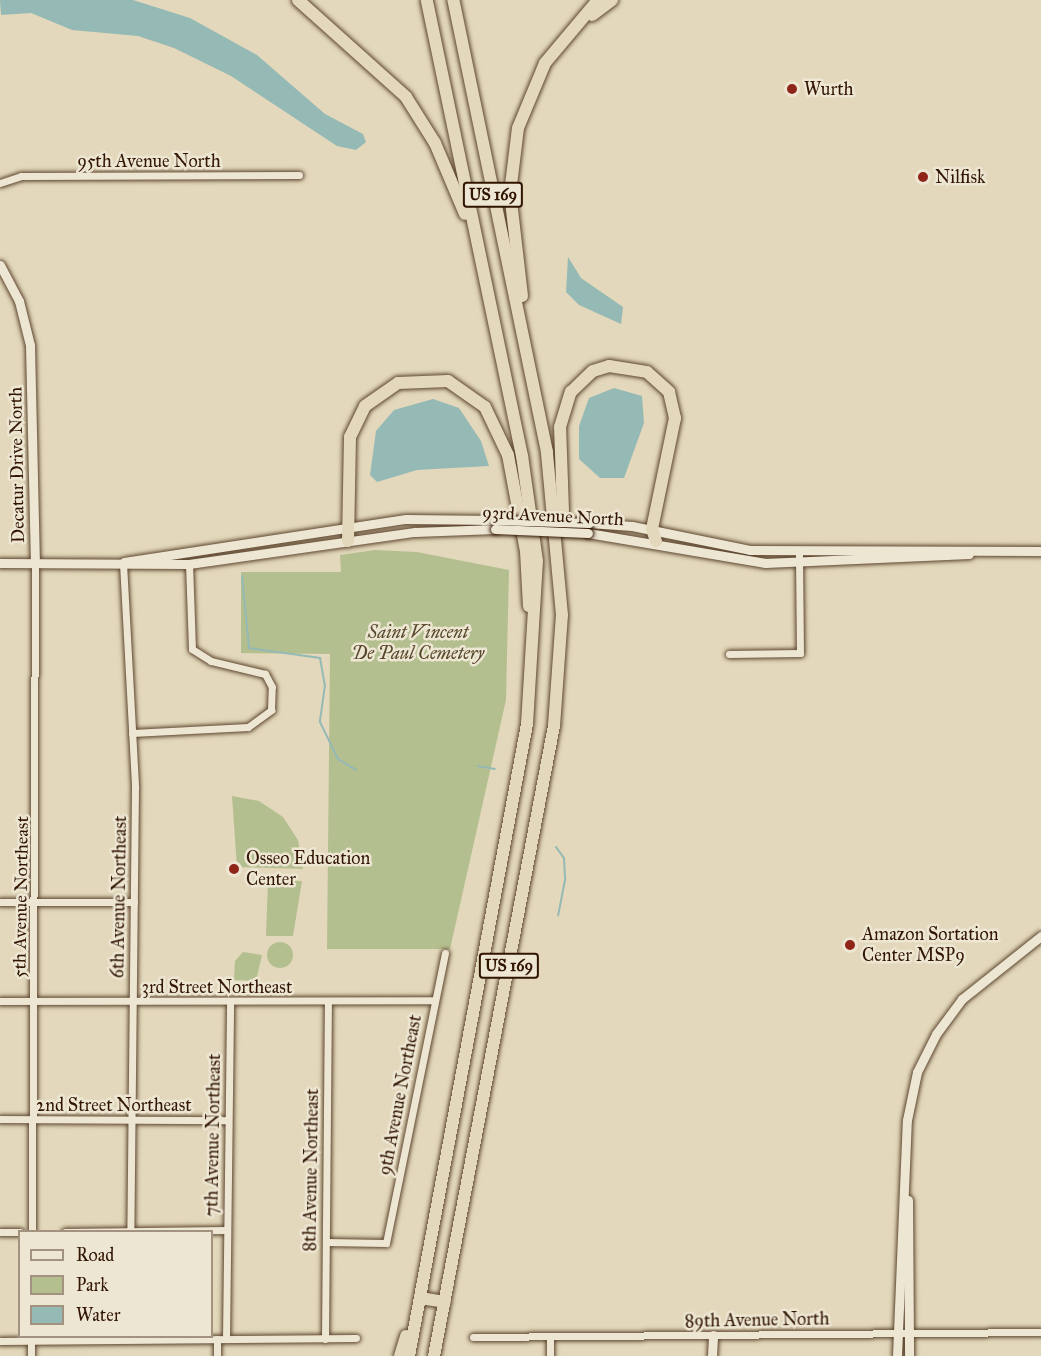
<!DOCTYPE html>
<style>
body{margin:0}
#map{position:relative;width:1041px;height:1356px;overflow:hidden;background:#e3d8bb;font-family:"IM FELL Great Primer",serif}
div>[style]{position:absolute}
.green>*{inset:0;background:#b4bf90}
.round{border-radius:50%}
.water>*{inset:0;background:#95b9b4}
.stream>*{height:2px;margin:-1px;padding:0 1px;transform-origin:1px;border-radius:1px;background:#95b9b4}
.roads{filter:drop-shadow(0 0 2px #5e462f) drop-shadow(0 0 2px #5e462f)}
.street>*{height:7px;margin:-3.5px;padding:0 3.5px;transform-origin:3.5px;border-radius:3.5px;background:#ede6d3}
.secondary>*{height:9px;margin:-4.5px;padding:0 4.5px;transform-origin:4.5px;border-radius:4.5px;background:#ede6d3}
.highway>*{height:12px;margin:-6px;padding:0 6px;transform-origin:6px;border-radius:6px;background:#e3d8bb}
.bridges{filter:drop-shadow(0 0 2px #311500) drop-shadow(0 0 2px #311500)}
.secondary-bridge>*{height:9px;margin:-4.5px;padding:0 4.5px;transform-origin:4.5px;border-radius:4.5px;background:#ede6d3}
.dots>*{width:16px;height:16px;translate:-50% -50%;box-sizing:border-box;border:3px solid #ede6d3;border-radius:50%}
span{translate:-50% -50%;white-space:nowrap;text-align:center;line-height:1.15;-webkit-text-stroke:5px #ede6d3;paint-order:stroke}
.shield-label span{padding:2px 4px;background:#ede6d3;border:2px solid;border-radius:4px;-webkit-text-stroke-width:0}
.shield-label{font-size:16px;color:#311500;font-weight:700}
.poi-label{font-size:18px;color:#311500}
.left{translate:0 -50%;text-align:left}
.street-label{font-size:18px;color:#311500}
.park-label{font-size:18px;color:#58482b;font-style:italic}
.legend{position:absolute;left:18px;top:1230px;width:195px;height:108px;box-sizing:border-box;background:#ede6d3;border:2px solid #a2927f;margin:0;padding:8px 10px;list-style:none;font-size:18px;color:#311500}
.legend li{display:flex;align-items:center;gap:12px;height:30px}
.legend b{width:30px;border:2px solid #a2927f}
</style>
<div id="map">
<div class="green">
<i style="clip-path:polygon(375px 550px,417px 552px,509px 570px,506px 700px,450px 949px,327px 949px,330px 654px,241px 653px,241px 572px,341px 572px,340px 555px)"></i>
<i style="clip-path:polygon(232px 796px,259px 801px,283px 817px,298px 840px,303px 869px,237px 867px)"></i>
<i style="clip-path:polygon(268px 880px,302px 881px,293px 936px,266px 936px)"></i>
<i class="round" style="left:267px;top:942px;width:26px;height:26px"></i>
<i style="clip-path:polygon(243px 952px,262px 955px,256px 981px,234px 980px,235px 961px)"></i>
</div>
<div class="water">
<i style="clip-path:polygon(0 0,133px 0,190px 18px,257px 55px,325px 114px,363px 134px,366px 142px,356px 150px,337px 146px,231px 76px,174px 48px,138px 36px,72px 30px,31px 13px,1px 15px)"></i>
<i style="clip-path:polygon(568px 257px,581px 278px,623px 307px,621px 324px,579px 305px,566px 292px)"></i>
<i style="clip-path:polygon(614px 388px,642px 396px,644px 423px,624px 478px,600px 478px,579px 459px,579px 426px,589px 398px)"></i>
<i style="clip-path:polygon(433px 399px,459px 408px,481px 441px,489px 466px,417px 470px,377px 482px,370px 475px,376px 431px,394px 410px)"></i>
</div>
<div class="stream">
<i style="left:242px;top:576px;width:72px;rotate:84.4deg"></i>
<i style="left:249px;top:648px;width:72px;rotate:8deg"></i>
<i style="left:320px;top:658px;width:27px;rotate:80deg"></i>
<i style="left:325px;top:685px;width:37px;rotate:98deg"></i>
<i style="left:320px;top:722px;width:41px;rotate:64.1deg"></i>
<i style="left:338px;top:759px;width:21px;rotate:31deg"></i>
<i style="left:478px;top:766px;width:17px;rotate:10deg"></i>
<i style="left:556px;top:847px;width:14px;rotate:54deg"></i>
<i style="left:564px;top:858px;width:22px;rotate:87deg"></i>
<i style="left:565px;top:880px;width:36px;rotate:101deg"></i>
</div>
<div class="roads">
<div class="street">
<i style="left:0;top:183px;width:22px;rotate:-18deg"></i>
<i style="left:21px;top:176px;width:278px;rotate:-0.2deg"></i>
<i style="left:123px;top:563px;width:225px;rotate:86.9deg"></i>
<i style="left:135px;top:788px;width:444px;rotate:90.6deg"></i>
<i style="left:729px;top:654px;width:71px;rotate:-0.8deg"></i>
<i style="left:800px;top:653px;width:103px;rotate:-90.6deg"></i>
<i style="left:132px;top:733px;width:116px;rotate:-3deg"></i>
<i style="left:248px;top:727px;width:29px;rotate:-36deg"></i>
<i style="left:271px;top:710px;width:23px;rotate:-88deg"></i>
<i style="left:272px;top:687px;width:15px;rotate:-118deg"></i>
<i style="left:265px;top:674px;width:56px;rotate:-166.5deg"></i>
<i style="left:211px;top:661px;width:22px;rotate:-148deg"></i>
<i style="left:192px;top:649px;width:85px;rotate:-92deg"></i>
<i style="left:0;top:902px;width:134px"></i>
<i style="left:0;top:1001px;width:435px;rotate:-0.1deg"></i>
<i style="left:0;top:1119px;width:228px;rotate:0.3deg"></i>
<i style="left:0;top:1232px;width:20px"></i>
<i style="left:32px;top:1232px;width:670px;rotate:-89.74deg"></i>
<i style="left:65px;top:1232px;width:161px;rotate:-0.7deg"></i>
<i style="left:326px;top:1242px;width:60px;rotate:1deg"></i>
<i style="left:386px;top:1243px;width:296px;rotate:-78.5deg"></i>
<i style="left:550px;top:1336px;width:20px;rotate:90deg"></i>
<i style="left:473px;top:1337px;width:568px;rotate:-0.5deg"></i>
<i style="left:226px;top:1339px;width:337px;rotate:-89.3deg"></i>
<i style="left:325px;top:1339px;width:337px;rotate:-89.5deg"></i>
<i style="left:0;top:1341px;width:356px;rotate:-0.5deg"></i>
<i style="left:31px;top:1356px;width:18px;rotate:-90deg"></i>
<i style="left:217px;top:1356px;width:17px;rotate:-90deg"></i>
</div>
<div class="secondary">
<i style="left:0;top:265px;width:41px;rotate:62.2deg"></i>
<i style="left:19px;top:301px;width:45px;rotate:76deg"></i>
<i style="left:30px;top:345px;width:217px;rotate:88.7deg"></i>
<i style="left:589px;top:523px;width:43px;rotate:4deg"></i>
<i style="left:632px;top:526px;width:120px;rotate:11.5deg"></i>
<i style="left:750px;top:550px;width:291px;rotate:0.2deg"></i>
<i style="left:588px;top:533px;width:180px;rotate:9.6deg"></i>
<i style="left:765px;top:563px;width:204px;rotate:-2.5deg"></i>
<i style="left:124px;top:562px;width:285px;rotate:-8.7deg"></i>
<i style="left:406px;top:519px;width:90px;rotate:0.6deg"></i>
<i style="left:0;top:563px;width:189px;rotate:0.3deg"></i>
<i style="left:189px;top:564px;width:228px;rotate:-8.1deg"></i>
<i style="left:415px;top:532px;width:80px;rotate:-2.1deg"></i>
<i style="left:908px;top:1200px;width:156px;rotate:89.6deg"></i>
<i style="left:712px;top:1356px;width:21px;rotate:-87deg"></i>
<i style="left:897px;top:1356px;width:236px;rotate:-87.6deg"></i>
<i style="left:907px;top:1120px;width:49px;rotate:-78.2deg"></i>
<i style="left:917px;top:1072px;width:42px;rotate:-63.4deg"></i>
<i style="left:936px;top:1034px;width:44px;rotate:-53.4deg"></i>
<i style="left:962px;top:999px;width:101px;rotate:-38.6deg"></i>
</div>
<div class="highway">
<i style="left:298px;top:0;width:145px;rotate:41.9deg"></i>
<i style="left:406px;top:97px;width:54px;rotate:57.8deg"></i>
<i style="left:435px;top:143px;width:77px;rotate:67.1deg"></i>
<i style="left:592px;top:15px;width:25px;rotate:-37deg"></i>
<i style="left:522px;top:296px;width:104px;rotate:-96.6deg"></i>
<i style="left:510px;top:193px;width:65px;rotate:-83deg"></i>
<i style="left:518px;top:128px;width:70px;rotate:-67.4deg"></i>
<i style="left:545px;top:63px;width:82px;rotate:-49.9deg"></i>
<i style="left:563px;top:511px;width:84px;rotate:-92deg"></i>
<i style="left:560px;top:427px;width:37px;rotate:-73deg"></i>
<i style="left:571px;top:392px;width:30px;rotate:-44deg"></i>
<i style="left:593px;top:371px;width:17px;rotate:-17deg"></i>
<i style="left:609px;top:366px;width:38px;rotate:9deg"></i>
<i style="left:647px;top:372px;width:30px;rotate:42deg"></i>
<i style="left:669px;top:392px;width:27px;rotate:77deg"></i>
<i style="left:675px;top:418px;width:113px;rotate:101.7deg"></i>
<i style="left:652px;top:529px;width:13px;rotate:72deg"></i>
<i style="left:348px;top:541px;width:104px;rotate:-88.9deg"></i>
<i style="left:350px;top:437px;width:34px;rotate:-64deg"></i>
<i style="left:365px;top:406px;width:40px;rotate:-34.9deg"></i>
<i style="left:398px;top:383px;width:50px;rotate:-2.3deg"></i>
<i style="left:448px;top:381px;width:45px;rotate:35.1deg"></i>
<i style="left:485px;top:407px;width:53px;rotate:64.4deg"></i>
<i style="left:508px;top:455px;width:98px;rotate:79.4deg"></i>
<i style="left:526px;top:551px;width:55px;rotate:86.9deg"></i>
<i style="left:420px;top:1298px;width:25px;rotate:9deg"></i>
<i style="left:400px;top:1356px;width:21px;rotate:-73deg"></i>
<i style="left:409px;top:1356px;width:643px;rotate:-79.42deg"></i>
<i style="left:527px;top:724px;width:163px;rotate:-86.5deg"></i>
<i style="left:537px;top:561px;width:106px;rotate:-98.1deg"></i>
<i style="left:522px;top:456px;width:466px;rotate:-101.8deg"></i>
<i style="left:434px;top:1356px;width:641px;rotate:-79.22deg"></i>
<i style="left:554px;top:726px;width:111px;rotate:-85.9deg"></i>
<i style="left:562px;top:615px;width:164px;rotate:-95.3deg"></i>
<i style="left:547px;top:452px;width:462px;rotate:-101.7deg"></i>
</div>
</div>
<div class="bridges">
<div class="secondary-bridge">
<i style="left:496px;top:520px;width:93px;rotate:1.8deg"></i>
<i style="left:495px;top:529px;width:93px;rotate:2.5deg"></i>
</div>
</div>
<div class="dots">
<i style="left:792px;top:89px;background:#8f2418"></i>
<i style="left:923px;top:177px;background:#8f2418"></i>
<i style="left:234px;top:869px;background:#8f2418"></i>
<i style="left:850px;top:945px;background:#8f2418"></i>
</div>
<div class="shield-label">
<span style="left:493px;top:195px">US 169</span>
<span style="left:509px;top:966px">US 169</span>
</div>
<div class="poi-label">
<span class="left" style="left:804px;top:89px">Wurth</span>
<span class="left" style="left:935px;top:177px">Nilfisk</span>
<span class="left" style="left:246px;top:869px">Osseo Education<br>Center</span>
<span class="left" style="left:862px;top:945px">Amazon Sortation<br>Center MSP9</span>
</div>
<div class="street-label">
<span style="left:149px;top:161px">95th Avenue North</span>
<span style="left:17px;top:465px;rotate:-91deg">Decatur Drive North</span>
<span style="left:553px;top:516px;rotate:3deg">93rd Avenue North</span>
<span style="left:21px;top:897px;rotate:-89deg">5th Avenue Northeast</span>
<span style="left:119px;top:897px;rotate:-89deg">6th Avenue Northeast</span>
<span style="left:217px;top:987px">3rd Street Northeast</span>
<span style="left:400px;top:1095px;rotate:-79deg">9th Avenue Northeast</span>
<span style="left:114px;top:1105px">2nd Street Northeast</span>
<span style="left:213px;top:1135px;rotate:-89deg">7th Avenue Northeast</span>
<span style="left:311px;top:1170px;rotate:-89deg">8th Avenue Northeast</span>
<span style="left:757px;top:1320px;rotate:-1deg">89th Avenue North</span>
</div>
<div class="park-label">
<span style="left:418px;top:643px">Saint Vincent<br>De Paul Cemetery</span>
</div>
<ul class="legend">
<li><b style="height:8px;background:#ede6d3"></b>Road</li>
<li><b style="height:16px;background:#b4bf90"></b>Park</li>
<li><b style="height:16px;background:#95b9b4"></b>Water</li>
</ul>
</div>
